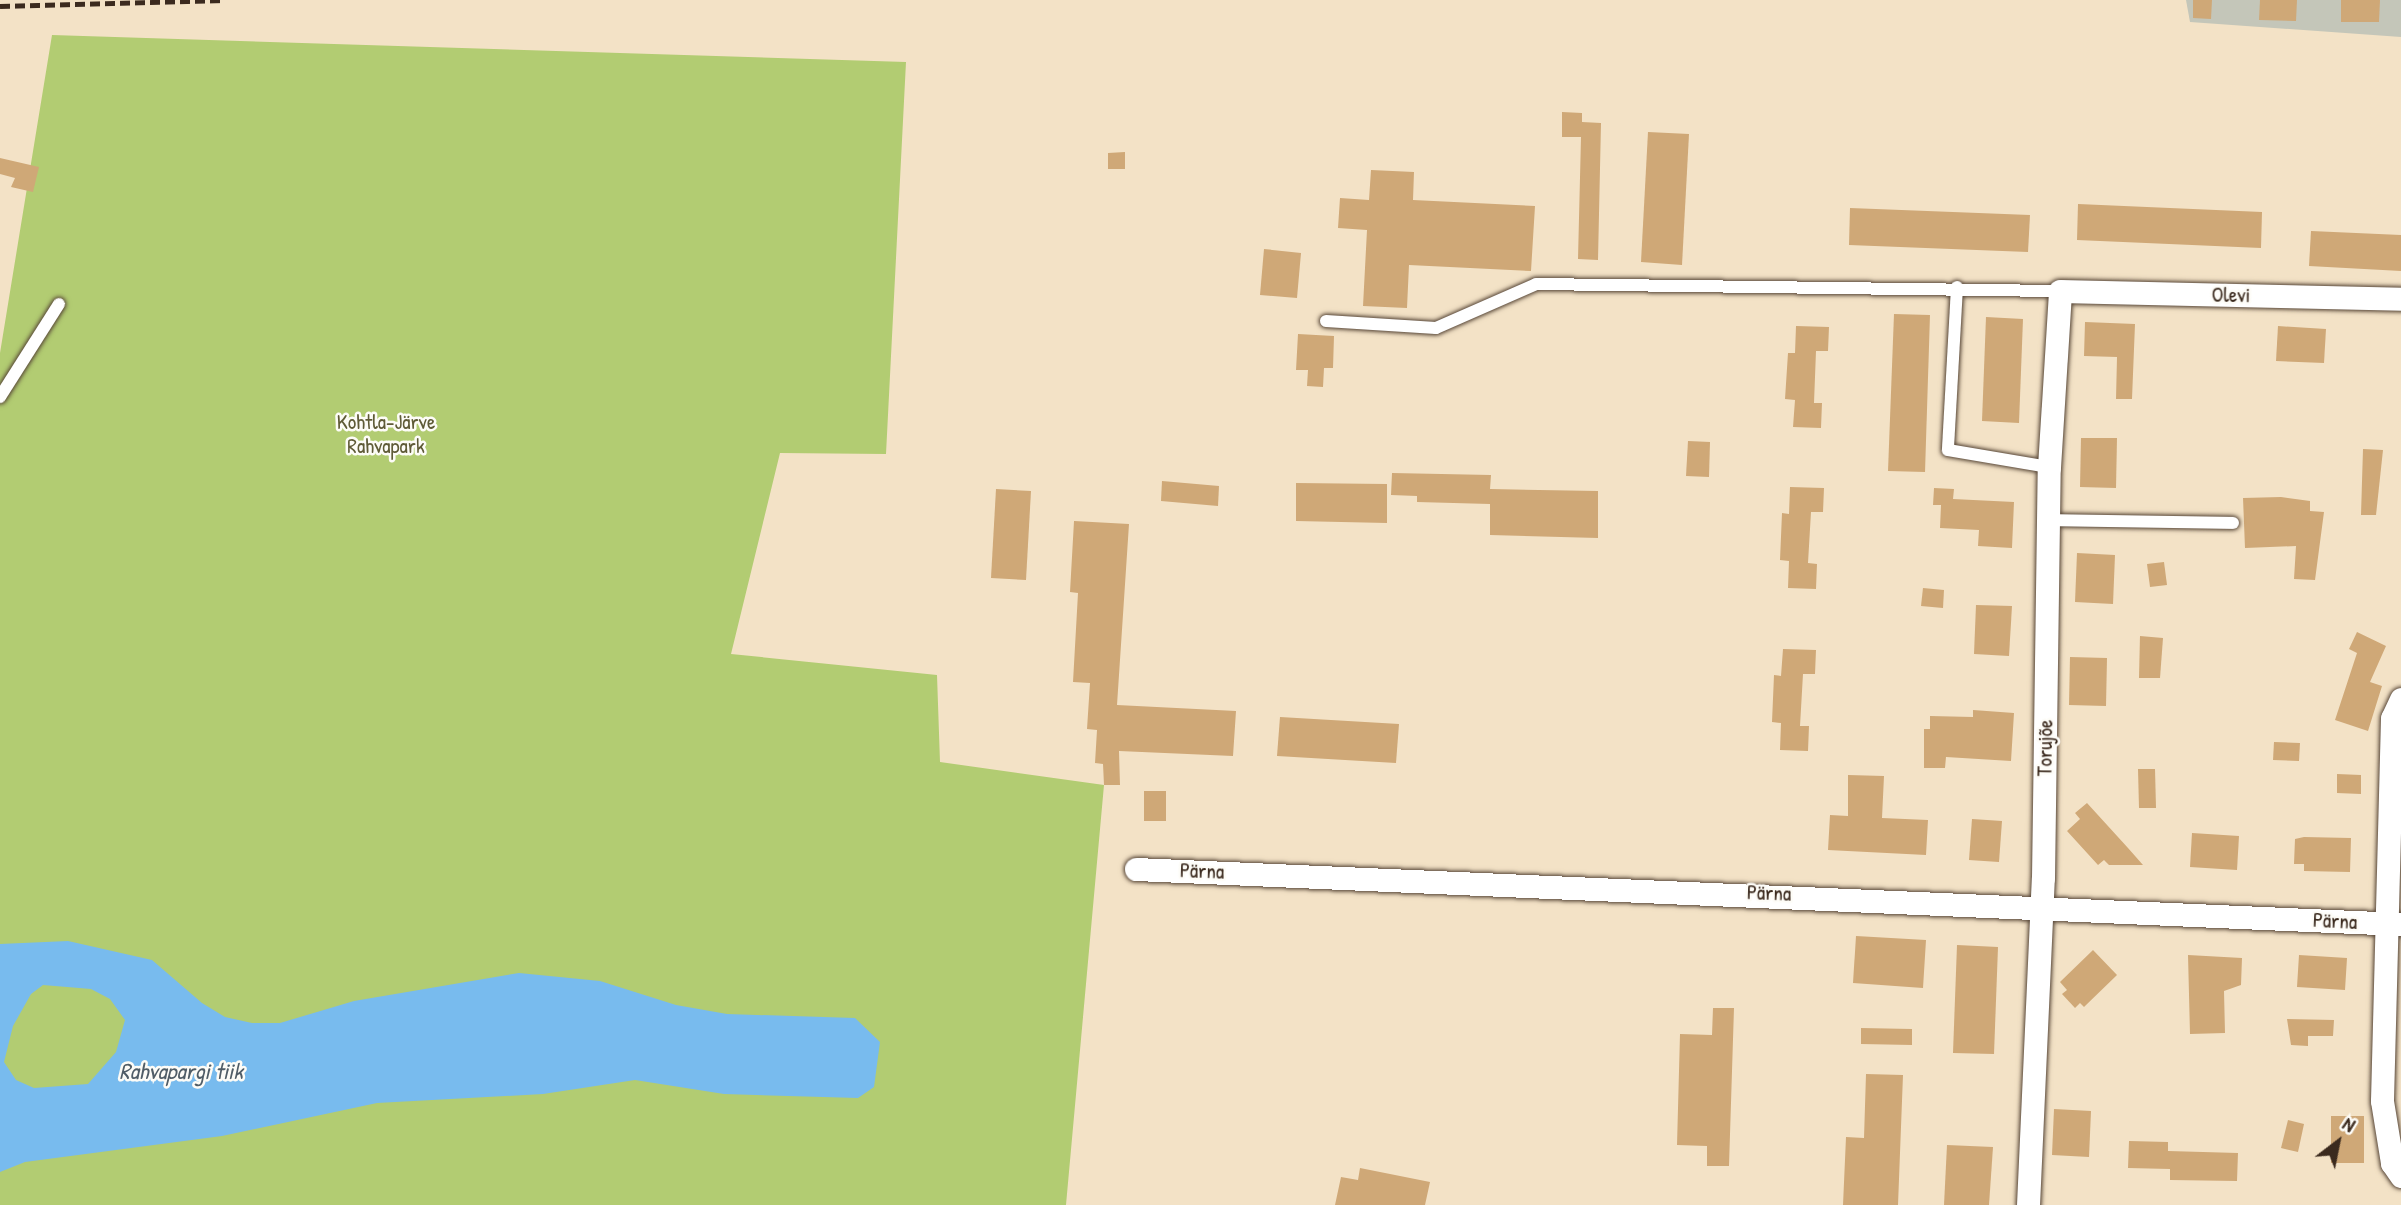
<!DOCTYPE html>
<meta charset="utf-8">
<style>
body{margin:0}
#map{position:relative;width:2401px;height:1205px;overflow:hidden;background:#f3e2c6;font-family:"Patrick Hand",sans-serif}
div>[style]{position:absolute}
.industrial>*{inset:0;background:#c4c6b9}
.green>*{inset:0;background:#b2cc72}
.water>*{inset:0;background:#78bbee}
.building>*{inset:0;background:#cfa877}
.roads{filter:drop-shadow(0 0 2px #574637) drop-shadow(0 0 2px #574637)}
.lane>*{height:12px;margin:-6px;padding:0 6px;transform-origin:6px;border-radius:6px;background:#fff}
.street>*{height:23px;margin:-11.5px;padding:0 11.5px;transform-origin:11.5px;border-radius:11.5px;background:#fff}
.rail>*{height:5px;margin-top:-2.5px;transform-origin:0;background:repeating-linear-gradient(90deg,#3b2a1e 0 10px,transparent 0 15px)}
span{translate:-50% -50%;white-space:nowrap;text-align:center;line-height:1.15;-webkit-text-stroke:5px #fdfcf7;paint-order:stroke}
.street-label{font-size:21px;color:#3b2a1e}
.park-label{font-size:21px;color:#5f5b37}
.water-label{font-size:23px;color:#505d67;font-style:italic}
.north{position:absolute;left:2303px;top:1107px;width:70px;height:70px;-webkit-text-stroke:5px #fdfcf7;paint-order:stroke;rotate:32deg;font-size:19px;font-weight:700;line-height:28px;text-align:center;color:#3b2a1e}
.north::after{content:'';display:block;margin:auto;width:24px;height:32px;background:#3b2a1e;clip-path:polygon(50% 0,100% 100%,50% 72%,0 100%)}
</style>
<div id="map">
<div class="industrial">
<i style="clip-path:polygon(2186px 0,2401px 0,2401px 37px,2190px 22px)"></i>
</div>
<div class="green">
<i style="clip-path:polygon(52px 35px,906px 62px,886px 454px,780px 453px,731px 654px,937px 675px,940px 762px,1104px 785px,1066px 1205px,0 1205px,0 353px)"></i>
</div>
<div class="water">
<i style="clip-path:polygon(evenodd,68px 941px,152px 960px,202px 1003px,225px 1017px,252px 1023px,280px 1023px,354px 1001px,519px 973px,600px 981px,676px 1005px,727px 1014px,855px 1018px,880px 1042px,874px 1087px,858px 1098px,724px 1094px,635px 1080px,543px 1094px,377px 1103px,222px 1136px,25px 1162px,0 1172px,0 944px,68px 941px,43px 985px,91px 989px,110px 999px,125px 1020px,116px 1052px,88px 1084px,34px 1088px,16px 1080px,4px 1062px,13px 1026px,31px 994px,43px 985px)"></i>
</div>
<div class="building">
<i style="clip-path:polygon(2193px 0,2212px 0,2211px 19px,2193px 18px)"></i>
<i style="clip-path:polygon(2260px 0,2297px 0,2296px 21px,2259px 20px)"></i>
<i style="clip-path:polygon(2341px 0,2380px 0,2379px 22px,2341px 22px)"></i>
<i style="clip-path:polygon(1562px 112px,1582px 113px,1582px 122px,1601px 123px,1598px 260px,1578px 259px,1581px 137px,1562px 137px)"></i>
<i style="clip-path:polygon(1648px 132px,1689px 134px,1682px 265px,1641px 262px)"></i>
<i style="clip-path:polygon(1125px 152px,1125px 169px,1108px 169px,1108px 153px)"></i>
<i style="clip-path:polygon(0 158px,39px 167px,33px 192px,11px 187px,15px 178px,0 174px)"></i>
<i style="clip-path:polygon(1371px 170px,1414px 172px,1413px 200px,1535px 206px,1531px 271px,1409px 265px,1407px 308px,1363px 306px,1367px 230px,1338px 228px,1340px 198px,1369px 200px)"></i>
<i style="clip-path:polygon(2078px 204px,2262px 212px,2261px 248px,2077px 240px)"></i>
<i style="clip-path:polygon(1850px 208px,2030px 215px,2028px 252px,1849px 245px)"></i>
<i style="clip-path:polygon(2311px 231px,2401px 235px,2401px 271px,2309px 266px)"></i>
<i style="clip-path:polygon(1264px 249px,1301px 253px,1297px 298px,1260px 295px)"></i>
<i style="clip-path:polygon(1894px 314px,1930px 315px,1925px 472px,1888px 471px)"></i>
<i style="clip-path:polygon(1986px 317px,2023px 319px,2019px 423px,1982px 421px)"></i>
<i style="clip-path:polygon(2085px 322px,2135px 324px,2132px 399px,2116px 399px,2117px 357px,2084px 356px)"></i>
<i style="clip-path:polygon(1796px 326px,1829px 327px,1828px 351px,1816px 351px,1814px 403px,1822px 403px,1821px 428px,1793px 427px,1795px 400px,1785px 399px,1788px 353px,1795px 353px)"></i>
<i style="clip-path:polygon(2278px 326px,2326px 329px,2324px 363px,2276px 361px)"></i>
<i style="clip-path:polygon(1298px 334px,1334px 336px,1333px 368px,1324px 368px,1323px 387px,1307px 386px,1308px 370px,1296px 370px)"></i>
<i style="clip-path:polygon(2081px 438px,2117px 438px,2116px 488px,2080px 487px)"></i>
<i style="clip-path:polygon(1688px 441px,1710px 442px,1709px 477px,1686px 476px)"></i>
<i style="clip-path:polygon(2363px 449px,2383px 450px,2376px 515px,2361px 515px)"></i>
<i style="clip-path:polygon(1392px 473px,1491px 475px,1490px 489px,1598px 491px,1598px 538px,1490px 535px,1490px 504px,1417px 502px,1417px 496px,1391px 495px)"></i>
<i style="clip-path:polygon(1162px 481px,1219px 486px,1218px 506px,1161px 501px)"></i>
<i style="clip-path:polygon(1296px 483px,1387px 484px,1387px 523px,1296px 521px)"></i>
<i style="clip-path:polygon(1790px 487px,1824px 488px,1823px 512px,1811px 512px,1808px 563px,1817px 564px,1816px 589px,1788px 588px,1789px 561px,1780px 560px,1782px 513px,1789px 514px)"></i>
<i style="clip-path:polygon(1934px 488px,1954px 489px,1953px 499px,2014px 502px,2012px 548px,1978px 546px,1979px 530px,1940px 528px,1941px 505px,1933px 505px)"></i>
<i style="clip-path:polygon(996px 489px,1031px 491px,1026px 580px,991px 578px)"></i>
<i style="clip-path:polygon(2281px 497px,2310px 501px,2310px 511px,2324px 512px,2315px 580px,2294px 579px,2296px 546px,2245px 548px,2243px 498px)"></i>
<i style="clip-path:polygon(1074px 521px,1129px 524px,1117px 705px,1236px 711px,1233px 756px,1119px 751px,1120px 785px,1104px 785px,1103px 764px,1095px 763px,1097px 730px,1087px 729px,1090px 683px,1073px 682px,1078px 593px,1070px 592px)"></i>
<i style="clip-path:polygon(2077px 553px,2115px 555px,2113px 604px,2075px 602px)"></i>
<i style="clip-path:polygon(2164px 562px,2167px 585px,2150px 587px,2147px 564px)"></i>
<i style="clip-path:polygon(1923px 588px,1944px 590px,1943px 608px,1921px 606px)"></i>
<i style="clip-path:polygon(1976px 605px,2012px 606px,2009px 656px,1974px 654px)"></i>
<i style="clip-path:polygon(2357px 632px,2386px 646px,2370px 682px,2382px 686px,2368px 731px,2335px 720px,2357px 653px,2349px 649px)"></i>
<i style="clip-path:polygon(2140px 636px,2163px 638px,2160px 678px,2139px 678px)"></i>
<i style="clip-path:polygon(1783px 649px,1816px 650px,1815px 674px,1803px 674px,1800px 726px,1809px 726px,1808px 751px,1780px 750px,1781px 723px,1772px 722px,1774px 675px,1781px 676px)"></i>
<i style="clip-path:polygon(2070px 657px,2107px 658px,2106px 706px,2069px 705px)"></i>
<i style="clip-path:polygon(1973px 710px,2014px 713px,2011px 761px,1946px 757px,1945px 768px,1924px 768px,1924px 729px,1930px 729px,1930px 716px,1973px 717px)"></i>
<i style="clip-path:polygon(1280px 717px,1399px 724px,1396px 763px,1277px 756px)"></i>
<i style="clip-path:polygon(2274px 742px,2300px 743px,2299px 761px,2273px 760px)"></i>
<i style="clip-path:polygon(2138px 769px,2155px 769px,2156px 808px,2139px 808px)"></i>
<i style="clip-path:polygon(2337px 774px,2361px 775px,2361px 794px,2337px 793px)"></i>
<i style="clip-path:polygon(1848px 775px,1884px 776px,1882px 818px,1928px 820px,1926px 855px,1828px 850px,1830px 815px,1848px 816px)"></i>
<i style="clip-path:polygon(1144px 791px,1166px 791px,1166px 821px,1144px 821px)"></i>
<i style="clip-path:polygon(2087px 803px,2128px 848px,2143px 865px,2109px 865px,2104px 860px,2098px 865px,2067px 831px,2080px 819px,2075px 813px)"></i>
<i style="clip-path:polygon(1972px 819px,2002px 821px,1999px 862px,1969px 860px)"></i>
<i style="clip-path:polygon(2192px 833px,2239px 836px,2237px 870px,2190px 867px)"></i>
<i style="clip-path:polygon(2304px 837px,2351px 838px,2350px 872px,2304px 871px,2304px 864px,2294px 864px,2295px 839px)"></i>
<i style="clip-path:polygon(1856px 936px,1926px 940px,1923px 988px,1853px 983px)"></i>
<i style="clip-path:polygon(1957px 945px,1998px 947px,1994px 1054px,1953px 1053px)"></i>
<i style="clip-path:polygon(2093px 950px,2117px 975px,2084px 1007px,2080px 1003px,2075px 1008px,2062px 994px,2067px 990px,2060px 982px)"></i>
<i style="clip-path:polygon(2188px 955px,2242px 958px,2241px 985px,2224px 991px,2225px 1033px,2190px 1034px)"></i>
<i style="clip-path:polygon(2299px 955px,2347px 958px,2345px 990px,2297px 987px)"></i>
<i style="clip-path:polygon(1713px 1008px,1734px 1008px,1729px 1166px,1707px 1166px,1707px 1146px,1677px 1145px,1680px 1034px,1712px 1035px)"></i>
<i style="clip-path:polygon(2287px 1019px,2334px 1020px,2333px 1036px,2308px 1036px,2308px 1046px,2291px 1045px)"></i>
<i style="clip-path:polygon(1861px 1028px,1912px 1029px,1912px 1045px,1861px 1044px)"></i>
<i style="clip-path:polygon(1866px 1074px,1903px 1075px,1898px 1205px,1843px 1205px,1846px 1137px,1864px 1138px)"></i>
<i style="clip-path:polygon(2054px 1109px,2091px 1111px,2089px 1157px,2052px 1155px)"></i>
<i style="clip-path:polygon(2331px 1116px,2364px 1116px,2364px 1163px,2331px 1163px)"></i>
<i style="clip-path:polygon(2288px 1120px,2304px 1124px,2298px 1152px,2281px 1148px)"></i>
<i style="clip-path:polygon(2129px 1141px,2168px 1142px,2168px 1151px,2238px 1153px,2237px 1181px,2170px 1180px,2170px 1169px,2128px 1168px)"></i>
<i style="clip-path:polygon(1947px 1145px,1993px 1147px,1989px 1205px,1944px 1205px)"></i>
<i style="clip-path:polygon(1360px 1168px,1430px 1182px,1425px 1205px,1335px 1205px,1341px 1177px,1358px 1180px)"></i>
</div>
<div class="roads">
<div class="lane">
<i style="left:1957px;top:287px;width:163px;rotate:93.2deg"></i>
<i style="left:1948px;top:450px;width:102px;rotate:9.6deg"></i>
<i style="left:1326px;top:321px;width:110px;rotate:3.6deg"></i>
<i style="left:1436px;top:328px;width:109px;rotate:-23.7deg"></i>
<i style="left:1536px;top:284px;width:524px;rotate:0.77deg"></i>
<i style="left:0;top:397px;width:110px;rotate:-57.6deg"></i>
<i style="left:2048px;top:520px;width:185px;rotate:0.9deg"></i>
</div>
<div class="street">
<i style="left:2401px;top:699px;width:21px;rotate:115deg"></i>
<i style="left:2392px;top:718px;width:383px;rotate:91.5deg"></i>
<i style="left:2382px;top:1101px;width:63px;rotate:80.8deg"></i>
<i style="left:2392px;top:1163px;width:16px;rotate:55deg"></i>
<i style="left:1136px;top:869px;width:1266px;rotate:2.49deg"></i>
<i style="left:2028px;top:1205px;width:327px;rotate:-87.4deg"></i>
<i style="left:2043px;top:878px;width:411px;rotate:-89.2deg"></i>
<i style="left:2049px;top:467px;width:176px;rotate:-86.4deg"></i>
<i style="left:2060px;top:291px;width:341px;rotate:1.3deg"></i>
</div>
</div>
<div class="rail">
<i style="left:0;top:6px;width:225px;rotate:-1.5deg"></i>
</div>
<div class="street-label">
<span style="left:2231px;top:295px;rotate:1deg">Olevi</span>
<span style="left:2045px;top:748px;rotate:-89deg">Torujõe</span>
<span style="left:1202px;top:871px;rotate:2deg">Pärna</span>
<span style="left:1769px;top:893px;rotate:2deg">Pärna</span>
<span style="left:2335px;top:921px;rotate:3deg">Pärna</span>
</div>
<div class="park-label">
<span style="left:386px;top:434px">Kohtla-Järve<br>Rahvapark</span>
</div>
<div class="water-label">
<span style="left:181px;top:1071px">Rahvapargi tiik</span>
</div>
<div class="north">N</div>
</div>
